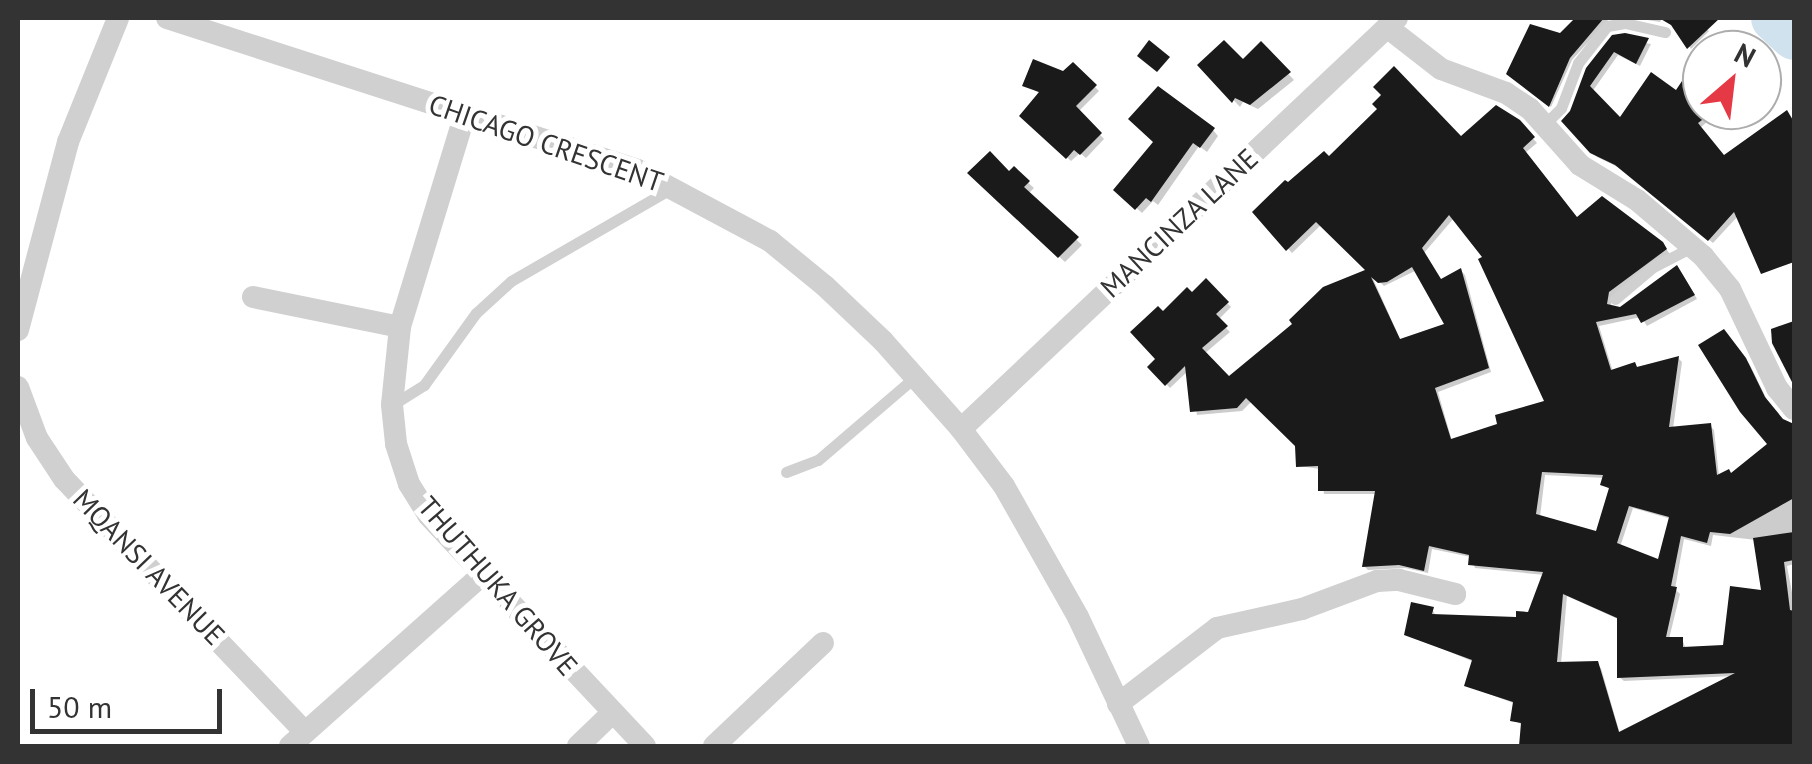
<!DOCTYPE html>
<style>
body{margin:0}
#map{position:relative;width:1812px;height:764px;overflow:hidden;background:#fff;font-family:"PT Sans",sans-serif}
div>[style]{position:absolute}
.shadow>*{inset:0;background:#0003}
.river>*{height:48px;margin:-24px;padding:0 24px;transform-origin:24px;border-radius:24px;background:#cfe2ee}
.building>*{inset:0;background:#1a1a1a}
.service>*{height:11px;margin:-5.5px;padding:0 5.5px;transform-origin:5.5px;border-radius:5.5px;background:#d0d0d0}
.minor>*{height:22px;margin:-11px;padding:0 11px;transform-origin:11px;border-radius:11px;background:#d0d0d0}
span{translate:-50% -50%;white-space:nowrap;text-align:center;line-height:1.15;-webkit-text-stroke:10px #fff;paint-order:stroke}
.street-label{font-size:28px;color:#333}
.frame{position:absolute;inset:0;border:20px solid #333;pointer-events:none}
.north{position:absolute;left:1682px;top:30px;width:100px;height:100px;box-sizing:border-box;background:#fff;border:2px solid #adadad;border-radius:50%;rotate:28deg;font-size:28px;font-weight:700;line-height:40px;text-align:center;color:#333}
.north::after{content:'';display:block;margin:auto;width:35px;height:45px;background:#e63946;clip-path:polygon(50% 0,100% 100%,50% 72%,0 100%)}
.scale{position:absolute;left:30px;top:689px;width:192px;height:45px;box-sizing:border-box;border:5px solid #333;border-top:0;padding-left:12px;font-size:30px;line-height:35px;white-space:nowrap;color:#333;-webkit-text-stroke:8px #fff;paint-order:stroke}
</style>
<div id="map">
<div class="shadow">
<i style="clip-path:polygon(1579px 18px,1609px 19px,1572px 60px,1551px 107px,1509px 74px)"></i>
<i style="clip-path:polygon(1635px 18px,1662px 18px,1660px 22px)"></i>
<i style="clip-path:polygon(1686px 18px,1695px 18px,1709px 31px,1691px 49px,1676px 28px)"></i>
<i style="clip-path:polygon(1613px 37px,1651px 44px,1640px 66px,1618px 55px,1592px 92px,1620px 121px,1677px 93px,1702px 56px,1702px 110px,1721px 110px,1700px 128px,1724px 158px,1777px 121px,1794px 141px,1794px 252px,1761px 266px,1738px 216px,1713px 243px,1622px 169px,1597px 157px,1564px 121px)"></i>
<i style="clip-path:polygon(1261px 45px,1294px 80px,1258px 109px,1243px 102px,1240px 107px,1201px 65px,1243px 63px)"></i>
<i style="clip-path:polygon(1073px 65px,1099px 91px,1078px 112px,1104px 139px,1086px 158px,1080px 153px,1071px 161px,1023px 116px,1041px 94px,1025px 85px,1064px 74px)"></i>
<i style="clip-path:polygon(evenodd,1518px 122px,1537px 143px,1525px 153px,1578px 220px,1666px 249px,1670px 254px,1612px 296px,1611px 307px,1621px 309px,1681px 272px,1697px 299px,1647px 326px,1641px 317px,1599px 326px,1613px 372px,1678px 358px,1682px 362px,1673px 429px,1710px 426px,1714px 430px,1719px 476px,1732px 476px,1771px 445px,1728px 336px,1750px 365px,1769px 404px,1783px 422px,1794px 425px,1794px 564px,1787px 566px,1794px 603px,1794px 746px,1521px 746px,1523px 725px,1513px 720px,1516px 704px,1467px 686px,1474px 662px,1407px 634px,1432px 609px,1436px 616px,1518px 619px,1529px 614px,1545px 575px,1475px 568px,1471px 557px,1432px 549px,1428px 573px,1405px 568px,1368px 570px,1364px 566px,1377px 494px,1324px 494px,1320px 469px,1299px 466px,1297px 445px,1252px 401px,1242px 411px,1197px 415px,1188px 371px,1170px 388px,1150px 367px,1159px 359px,1163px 314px,1206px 282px,1231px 307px,1218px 320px,1230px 332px,1204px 354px,1229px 380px,1369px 271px,1322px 224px,1292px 253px,1255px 212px,1288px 185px,1329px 159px,1461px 139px,1518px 122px,1454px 218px,1486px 258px,1547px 403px,1500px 426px,1452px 441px,1438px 392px,1491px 372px,1465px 275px,1461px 271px,1442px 281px,1424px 253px,1454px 218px,1518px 122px,1417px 270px,1448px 325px,1401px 341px,1370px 272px,1384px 286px,1417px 270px,1518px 122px,1545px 475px,1605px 478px,1602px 484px,1611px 490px,1598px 534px,1540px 517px,1545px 475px,1518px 122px,1633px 508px,1671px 519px,1659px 563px,1620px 547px,1633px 508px,1518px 122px,1713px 535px,1756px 540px,1764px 593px,1726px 647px,1686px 649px,1682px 639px,1669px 639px,1680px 594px,1675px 589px,1684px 539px,1711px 546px,1713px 535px,1518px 122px,1567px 596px,1620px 620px,1619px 677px,1624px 681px,1734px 676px,1620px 734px,1601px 668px,1596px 664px,1561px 664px,1567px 596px)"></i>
<i style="clip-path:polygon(1213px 130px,1218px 136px,1207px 152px,1199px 146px,1158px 205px,1153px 201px,1142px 213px,1117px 190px)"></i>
<i style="clip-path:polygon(1014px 170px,1034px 188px,1028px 194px,1082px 245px,1065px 262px,970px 174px,1009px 174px)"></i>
</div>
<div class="river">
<i style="left:1775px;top:18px;width:26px;rotate:43deg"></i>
</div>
<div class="building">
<i style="clip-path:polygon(1575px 18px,1604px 18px,1570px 58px,1549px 107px,1506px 74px,1530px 24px,1560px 33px)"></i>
<i style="clip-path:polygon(1643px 18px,1720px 18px,1687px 49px,1671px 25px,1659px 18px)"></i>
<i style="clip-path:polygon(1625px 33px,1649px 38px,1636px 64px,1614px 52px,1590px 86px,1620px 117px,1651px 72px,1676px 90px,1702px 51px,1702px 120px,1698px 123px,1724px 155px,1787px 110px,1794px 122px,1794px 262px,1761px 274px,1734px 212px,1708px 241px,1615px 165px,1590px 153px,1561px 121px,1570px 111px,1586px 68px,1612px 35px)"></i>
<i style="clip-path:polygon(1149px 40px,1170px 57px,1157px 72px,1137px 56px)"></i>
<i style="clip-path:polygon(1224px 40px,1243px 59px,1261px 41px,1291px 72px,1250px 105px,1235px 98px,1232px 103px,1197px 65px)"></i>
<i style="clip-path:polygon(1033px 59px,1063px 71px,1073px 62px,1097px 85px,1076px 106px,1102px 133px,1080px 155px,1074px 150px,1066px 159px,1019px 116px,1039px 92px,1022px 86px)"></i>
<i style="clip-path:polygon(evenodd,1394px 66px,1461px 136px,1496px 105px,1520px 120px,1535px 137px,1523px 148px,1577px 217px,1602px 196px,1663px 242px,1667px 249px,1609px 292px,1607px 304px,1620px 307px,1677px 265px,1695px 295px,1641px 323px,1636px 314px,1596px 322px,1611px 370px,1635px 362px,1637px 367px,1679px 356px,1669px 427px,1711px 423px,1717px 475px,1729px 469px,1731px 473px,1767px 444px,1740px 412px,1698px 345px,1724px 329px,1746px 358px,1765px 397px,1783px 419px,1794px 424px,1794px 498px,1730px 534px,1710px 532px,1707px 543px,1681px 536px,1671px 586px,1677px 587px,1666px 637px,1683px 637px,1683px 647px,1723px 645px,1730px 586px,1761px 590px,1753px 538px,1794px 532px,1794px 560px,1784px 562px,1790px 610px,1794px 611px,1794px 746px,1519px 746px,1521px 723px,1510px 721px,1513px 702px,1464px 686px,1472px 660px,1404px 635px,1411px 602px,1434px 607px,1432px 614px,1516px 617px,1516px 611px,1528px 612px,1543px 572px,1468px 565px,1469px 555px,1429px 546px,1424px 571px,1399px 565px,1362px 567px,1375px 491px,1318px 491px,1318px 466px,1296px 467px,1295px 446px,1246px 398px,1237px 408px,1190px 412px,1185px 366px,1165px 386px,1147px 367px,1155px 359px,1130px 332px,1158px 306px,1163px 311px,1187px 287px,1192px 292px,1206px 278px,1229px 302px,1216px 314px,1228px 326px,1202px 348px,1229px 376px,1292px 324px,1289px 320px,1323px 287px,1365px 270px,1316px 222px,1286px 251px,1252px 212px,1285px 180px,1288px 182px,1324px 151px,1329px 156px,1377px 109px,1372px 104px,1381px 95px,1373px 87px,1394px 66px,1449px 215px,1482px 257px,1478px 259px,1544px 401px,1495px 415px,1497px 424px,1451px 439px,1435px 388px,1489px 368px,1461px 268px,1441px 279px,1422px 248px,1449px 215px,1394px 66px,1412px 267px,1444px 324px,1400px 339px,1371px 277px,1378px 283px,1387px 282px,1412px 267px,1394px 66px,1542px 472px,1603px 475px,1600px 485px,1609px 488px,1596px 531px,1536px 514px,1542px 472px,1394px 66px,1629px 506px,1669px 517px,1658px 559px,1617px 543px,1629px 506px,1394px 66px,1563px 594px,1617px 618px,1617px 678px,1735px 673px,1619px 732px,1598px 661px,1557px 662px,1563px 594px)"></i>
<i style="clip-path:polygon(1158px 86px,1215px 128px,1200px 148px,1193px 143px,1151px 202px,1146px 198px,1135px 210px,1113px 190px,1153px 142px,1128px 119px)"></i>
<i style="clip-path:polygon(990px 151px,1009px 171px,1014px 166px,1030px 181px,1024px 187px,1079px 237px,1058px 258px,967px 173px)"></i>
<i style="clip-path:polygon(1794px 321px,1794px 386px,1772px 343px,1771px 329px)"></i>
</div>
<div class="service">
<i style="left:1544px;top:125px;width:24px;rotate:-45deg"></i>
<i style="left:1561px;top:108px;width:48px;rotate:-69.3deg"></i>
<i style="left:1578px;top:63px;width:47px;rotate:-51.9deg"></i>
<i style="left:1607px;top:26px;width:18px;rotate:-9deg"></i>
<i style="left:1625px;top:23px;width:41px;rotate:12.7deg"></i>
<i style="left:1615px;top:299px;width:50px;rotate:-40.1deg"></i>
<i style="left:1653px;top:267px;width:44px;rotate:-27.1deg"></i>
<i style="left:392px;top:405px;width:38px;rotate:-32deg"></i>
<i style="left:424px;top:385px;width:89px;rotate:-54.2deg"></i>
<i style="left:476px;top:313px;width:47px;rotate:-42.4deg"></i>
<i style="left:511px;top:281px;width:186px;rotate:-30deg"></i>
<i style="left:786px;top:472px;width:34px;rotate:-21deg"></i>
<i style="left:818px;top:460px;width:128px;rotate:-40.6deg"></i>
</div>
<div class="minor">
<i style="left:167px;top:18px;width:494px;rotate:17.9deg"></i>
<i style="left:637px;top:170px;width:151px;rotate:28.1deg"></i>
<i style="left:770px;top:241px;width:71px;rotate:39.3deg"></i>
<i style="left:825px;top:286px;width:80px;rotate:43.5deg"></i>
<i style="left:883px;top:341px;width:118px;rotate:48.4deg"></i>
<i style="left:961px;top:429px;width:71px;rotate:53deg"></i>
<i style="left:1004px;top:486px;width:150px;rotate:60.5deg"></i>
<i style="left:1078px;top:617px;width:143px;rotate:64.7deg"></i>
<i style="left:1387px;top:27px;width:68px;rotate:37.9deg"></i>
<i style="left:1441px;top:69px;width:69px;rotate:20.3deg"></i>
<i style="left:1506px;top:93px;width:29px;rotate:34deg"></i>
<i style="left:1530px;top:109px;width:75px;rotate:48.2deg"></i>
<i style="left:1580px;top:165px;width:67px;rotate:31.6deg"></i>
<i style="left:1637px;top:200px;width:87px;rotate:40.3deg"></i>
<i style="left:1703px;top:256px;width:43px;rotate:50.7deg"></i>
<i style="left:1730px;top:289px;width:110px;rotate:64.6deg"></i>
<i style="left:1777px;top:388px;width:27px;rotate:51deg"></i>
<i style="left:465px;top:114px;width:223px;rotate:107deg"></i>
<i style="left:400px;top:327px;width:78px;rotate:95.9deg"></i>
<i style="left:392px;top:405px;width:39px;rotate:84deg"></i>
<i style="left:396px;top:444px;width:42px;rotate:72deg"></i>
<i style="left:409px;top:484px;width:36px;rotate:58deg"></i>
<i style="left:428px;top:515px;width:317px;rotate:46.8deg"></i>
<i style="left:253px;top:297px;width:150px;rotate:11.5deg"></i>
<i style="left:18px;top:330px;width:195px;rotate:-75.1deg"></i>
<i style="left:68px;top:142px;width:134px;rotate:-68deg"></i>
<i style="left:18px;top:387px;width:54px;rotate:69.6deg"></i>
<i style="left:37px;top:438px;width:49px;rotate:56.6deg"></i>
<i style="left:64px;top:479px;width:349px;rotate:46.4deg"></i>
<i style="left:961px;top:429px;width:599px;rotate:-43.31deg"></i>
<i style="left:1118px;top:704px;width:125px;rotate:-37.5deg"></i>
<i style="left:1217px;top:628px;width:87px;rotate:-12.6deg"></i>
<i style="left:1302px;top:609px;width:80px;rotate:-20.5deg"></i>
<i style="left:1377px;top:581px;width:22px;rotate:-3deg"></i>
<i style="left:1399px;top:580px;width:58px;rotate:14deg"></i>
<i style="left:290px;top:746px;width:256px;rotate:-41.7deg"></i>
<i style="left:578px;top:746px;width:47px;rotate:-44.1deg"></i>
<i style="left:714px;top:746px;width:150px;rotate:-43.4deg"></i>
</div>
<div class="street-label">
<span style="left:546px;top:143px;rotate:19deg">CHICAGO CRESCENT</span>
<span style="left:1179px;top:223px;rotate:-43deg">MANCINZA LANE</span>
<span style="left:149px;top:567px;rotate:46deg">MQANSI AVENUE</span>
<span style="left:498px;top:586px;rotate:49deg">THUTHUKA GROVE</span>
</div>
<div class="frame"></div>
<div class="north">N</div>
<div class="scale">50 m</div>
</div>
